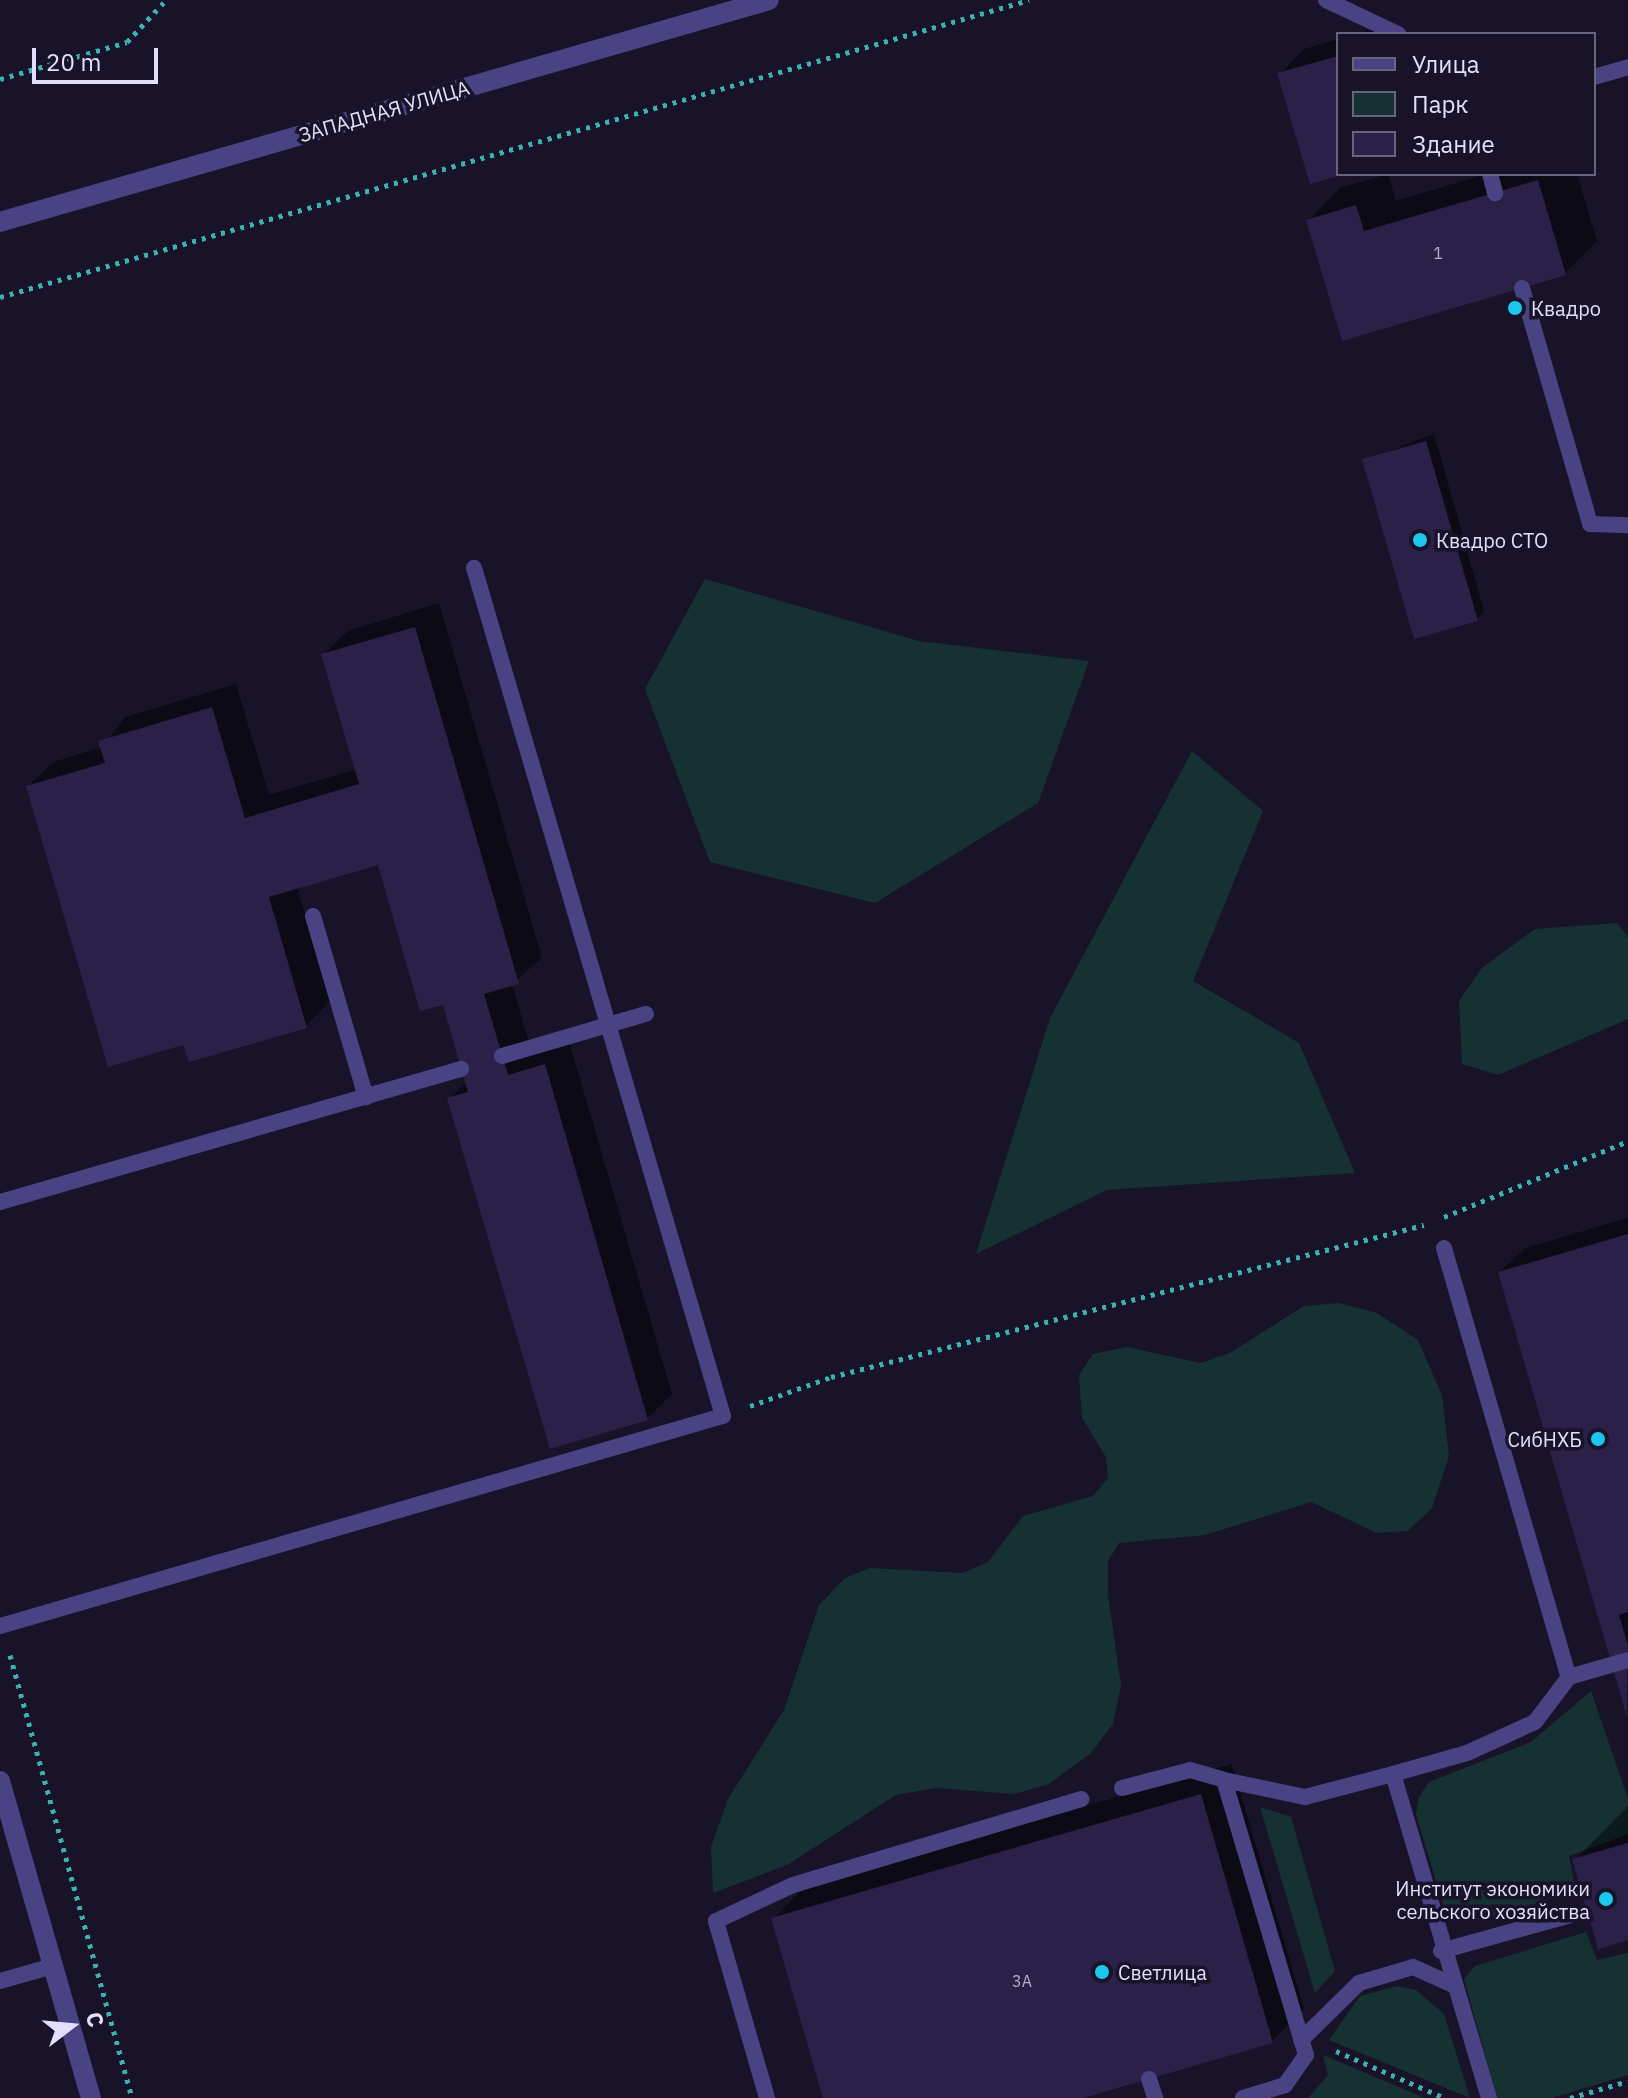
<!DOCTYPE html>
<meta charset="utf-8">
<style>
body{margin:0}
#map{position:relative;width:1628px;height:2098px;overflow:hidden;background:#181329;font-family:"IBM Plex Sans",sans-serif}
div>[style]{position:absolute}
.green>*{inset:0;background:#163132}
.shadow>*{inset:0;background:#0007}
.building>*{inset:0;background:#2b2148}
.path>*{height:5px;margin-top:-2.5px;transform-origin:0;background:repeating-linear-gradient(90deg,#3cb1b2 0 4px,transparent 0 10px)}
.service>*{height:16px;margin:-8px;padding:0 8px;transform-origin:8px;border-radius:8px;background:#494283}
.minor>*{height:20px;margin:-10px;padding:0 10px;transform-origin:10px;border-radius:10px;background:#494283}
.dots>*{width:22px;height:22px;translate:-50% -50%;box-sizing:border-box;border:4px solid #181329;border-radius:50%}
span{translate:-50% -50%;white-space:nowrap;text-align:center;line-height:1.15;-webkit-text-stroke:7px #181329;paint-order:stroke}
.number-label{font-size:16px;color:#b5afcf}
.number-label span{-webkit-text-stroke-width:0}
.street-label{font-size:20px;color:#e3defc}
.poi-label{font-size:20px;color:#e3defc}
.left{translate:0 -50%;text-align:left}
.right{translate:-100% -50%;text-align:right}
.legend{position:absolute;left:1336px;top:32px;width:260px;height:144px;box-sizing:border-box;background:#181329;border:2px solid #69647d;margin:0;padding:10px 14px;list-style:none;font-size:24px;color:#e3defc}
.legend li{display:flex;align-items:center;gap:16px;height:40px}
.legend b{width:40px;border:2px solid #69647d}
.north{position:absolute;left:32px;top:1986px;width:80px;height:80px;-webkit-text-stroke:6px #181329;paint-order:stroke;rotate:74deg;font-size:22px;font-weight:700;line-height:32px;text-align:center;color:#e3defc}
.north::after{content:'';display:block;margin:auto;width:28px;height:36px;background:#e3defc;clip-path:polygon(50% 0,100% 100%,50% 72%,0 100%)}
.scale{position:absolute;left:32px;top:48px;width:126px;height:36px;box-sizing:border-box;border:4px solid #e3defc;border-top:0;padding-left:10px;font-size:24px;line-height:28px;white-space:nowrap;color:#e3defc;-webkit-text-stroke:6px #181329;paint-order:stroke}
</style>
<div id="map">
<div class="green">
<i style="clip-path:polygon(705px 579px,919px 641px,1089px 661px,1038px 803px,875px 903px,710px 862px,645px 689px)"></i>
<i style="clip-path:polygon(1192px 751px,1263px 811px,1193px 981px,1299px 1043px,1355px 1173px,1107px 1190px,976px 1254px,1050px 1018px)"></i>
<i style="clip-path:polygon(1617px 923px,1628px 937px,1628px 1019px,1498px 1075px,1462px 1064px,1459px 1001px,1482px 968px,1535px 929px)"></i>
<i style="clip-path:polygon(1339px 1303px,1377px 1313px,1418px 1340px,1442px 1395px,1449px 1456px,1432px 1508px,1408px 1531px,1377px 1533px,1311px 1502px,1205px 1535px,1119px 1543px,1108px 1561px,1108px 1595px,1121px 1685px,1113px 1724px,1091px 1753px,1049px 1784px,1014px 1794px,936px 1788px,896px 1795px,787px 1865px,713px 1893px,711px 1847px,728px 1799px,784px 1710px,819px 1605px,845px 1578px,870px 1568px,963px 1573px,988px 1562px,1023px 1516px,1093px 1496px,1108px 1478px,1106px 1457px,1082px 1418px,1079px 1375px,1093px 1354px,1127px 1347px,1200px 1363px,1230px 1353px,1304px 1306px)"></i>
<i style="clip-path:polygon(1591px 1691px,1628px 1799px,1628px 1834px,1569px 1856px,1576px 1893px,1470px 1922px,1448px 1920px,1416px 1815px,1419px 1797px,1429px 1782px,1531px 1742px)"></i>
<i style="clip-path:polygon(1260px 1807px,1291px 1817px,1335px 1971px,1315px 1993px)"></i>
<i style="clip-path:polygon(1586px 1932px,1597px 1960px,1628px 1953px,1628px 2075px,1552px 2098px,1497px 2098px,1464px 1979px,1475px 1966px)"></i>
<i style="clip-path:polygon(1397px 1986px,1416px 1990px,1444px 2014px,1470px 2098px,1329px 2040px,1360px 1996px)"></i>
<i style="clip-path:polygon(1323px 2055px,1425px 2098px,1308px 2098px,1328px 2075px)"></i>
</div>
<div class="shadow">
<i style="clip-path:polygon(1381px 27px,1383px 34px,1357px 34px)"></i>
<i style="clip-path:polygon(1338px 39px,1338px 174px,1280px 74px,1304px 49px)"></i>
<i style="clip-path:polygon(1388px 174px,1396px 201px,1486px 174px,1577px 174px,1597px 241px,1565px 273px,1309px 220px,1340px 188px)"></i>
<i style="clip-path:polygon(1434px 434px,1484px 611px,1477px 619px,1365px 460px)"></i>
<i style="clip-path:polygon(439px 603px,542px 958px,512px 984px,532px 1052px,569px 1041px,672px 1394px,647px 1419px,449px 1099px,467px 1081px,444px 1002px,379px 863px,297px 887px,330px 1001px,306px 1026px,184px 1042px,28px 786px,53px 762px,102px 747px,125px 717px,236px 684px,269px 795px,357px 769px,323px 655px,348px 631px)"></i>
<i style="clip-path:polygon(1628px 1218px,1628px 1712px,1500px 1272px,1525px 1248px)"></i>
<i style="clip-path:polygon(1232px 1764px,1304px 2009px,1272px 2041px,1075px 2098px,825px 2098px,773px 1919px,805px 1887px)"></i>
<i style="clip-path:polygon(1628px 1806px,1628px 1938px,1575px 1860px)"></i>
</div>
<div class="building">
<i style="clip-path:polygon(1338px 56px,1338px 176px,1310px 184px,1277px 73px)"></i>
<i style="clip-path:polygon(1538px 180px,1566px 275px,1342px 341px,1306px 220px,1356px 205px,1364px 231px)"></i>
<i style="clip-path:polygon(1426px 441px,1478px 621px,1414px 639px,1362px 459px)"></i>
<i style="clip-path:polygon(415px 627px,519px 984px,484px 994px,508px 1075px,545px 1064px,648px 1420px,550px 1449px,447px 1098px,468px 1092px,443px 1005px,420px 1011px,378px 865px,269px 897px,307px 1028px,189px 1062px,183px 1045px,108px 1067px,26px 786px,105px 763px,98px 741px,212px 707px,245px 818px,359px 784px,321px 654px)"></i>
<i style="clip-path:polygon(1628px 1234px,1628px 1612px,1619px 1615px,1628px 1646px,1627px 1717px,1498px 1272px)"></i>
<i style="clip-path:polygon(1201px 1794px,1273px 2043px,1083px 2098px,823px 2098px,771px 1918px)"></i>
<i style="clip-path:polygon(1628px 1843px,1628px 1940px,1598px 1949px,1572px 1859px)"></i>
</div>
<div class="path">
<i style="left:0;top:79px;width:132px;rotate:-16.2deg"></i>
<i style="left:127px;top:42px;width:57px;rotate:-47.1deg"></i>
<i style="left:0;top:297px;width:1071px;rotate:-16.1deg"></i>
<i style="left:1444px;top:1217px;width:199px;rotate:-22.4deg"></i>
<i style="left:750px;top:1406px;width:86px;rotate:-19.7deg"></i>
<i style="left:831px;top:1377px;width:612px;rotate:-14.38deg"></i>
<i style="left:10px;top:1655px;width:459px;rotate:74.6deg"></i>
<i style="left:1336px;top:2051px;width:119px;rotate:23.3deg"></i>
<i style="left:1570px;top:2098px;width:60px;rotate:-16.3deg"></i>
</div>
<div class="service">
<i style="left:1326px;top:0;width:80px;rotate:25.3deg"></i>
<i style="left:1594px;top:77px;width:35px;rotate:-16deg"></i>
<i style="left:1490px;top:174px;width:20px;rotate:75deg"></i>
<i style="left:1522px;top:288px;width:246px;rotate:73.9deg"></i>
<i style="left:1590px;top:524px;width:38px;rotate:2deg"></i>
<i style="left:313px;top:916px;width:189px;rotate:73.7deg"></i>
<i style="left:502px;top:1056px;width:150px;rotate:-16.3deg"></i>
<i style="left:0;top:1202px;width:480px;rotate:-16.1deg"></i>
<i style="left:1444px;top:1248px;width:447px;rotate:73.8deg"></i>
<i style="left:1569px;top:1677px;width:56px;rotate:127.1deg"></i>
<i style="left:1535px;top:1722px;width:75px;rotate:155.5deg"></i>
<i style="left:1467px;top:1753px;width:77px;rotate:164.2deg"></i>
<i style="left:1393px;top:1774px;width:338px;rotate:73.5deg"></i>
<i style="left:0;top:1626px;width:753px;rotate:-16.2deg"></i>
<i style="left:723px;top:1416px;width:884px;rotate:-106.36deg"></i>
<i style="left:1569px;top:1677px;width:61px;rotate:-16.1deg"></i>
<i style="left:1224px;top:1780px;width:83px;rotate:11.9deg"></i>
<i style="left:1305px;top:1797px;width:91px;rotate:-14.6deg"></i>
<i style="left:1122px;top:1788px;width:70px;rotate:-14.8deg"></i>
<i style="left:1190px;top:1770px;width:35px;rotate:16deg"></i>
<i style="left:1224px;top:1780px;width:287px;rotate:73.4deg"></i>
<i style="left:1306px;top:2055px;width:37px;rotate:125deg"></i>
<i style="left:1285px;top:2085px;width:44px;rotate:162.8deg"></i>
<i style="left:1441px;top:1951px;width:135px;rotate:-15.5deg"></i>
<i style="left:0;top:1981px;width:55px;rotate:-15.8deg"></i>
<i style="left:1301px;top:2040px;width:81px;rotate:-44.5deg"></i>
<i style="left:1359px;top:1983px;width:56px;rotate:-16.5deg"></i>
<i style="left:1413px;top:1967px;width:42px;rotate:24.1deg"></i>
<i style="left:1149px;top:2079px;width:20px;rotate:72deg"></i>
<i style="left:767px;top:2098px;width:184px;rotate:-106.1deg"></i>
<i style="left:716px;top:1921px;width:85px;rotate:-25.1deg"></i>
<i style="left:793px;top:1885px;width:301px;rotate:-16.6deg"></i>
</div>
<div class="minor">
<i style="left:0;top:222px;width:800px;rotate:-16.1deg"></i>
<i style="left:0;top:1781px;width:330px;rotate:74deg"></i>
</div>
<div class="dots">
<i style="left:1515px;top:308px;background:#1bc8eb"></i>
<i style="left:1420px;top:540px;background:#1bc8eb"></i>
<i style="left:1598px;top:1439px;background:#1bc8eb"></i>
<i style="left:1606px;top:1899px;background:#1bc8eb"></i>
<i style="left:1102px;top:1972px;background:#1bc8eb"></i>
</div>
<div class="number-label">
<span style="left:1438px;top:253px">1</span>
<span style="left:1022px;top:1981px">3А</span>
</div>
<div class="street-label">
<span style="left:384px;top:111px;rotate:-16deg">ЗАПАДНАЯ УЛИЦА</span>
</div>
<div class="poi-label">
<span class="left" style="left:1531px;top:308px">Квадро</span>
<span class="left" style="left:1436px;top:540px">Квадро СТО</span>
<span class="right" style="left:1582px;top:1439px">СибНХБ</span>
<span class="right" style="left:1590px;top:1900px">Институт экономики<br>сельского хозяйства</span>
<span class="left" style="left:1118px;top:1972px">Светлица</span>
</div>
<ul class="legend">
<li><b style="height:10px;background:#494283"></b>Улица</li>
<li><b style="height:22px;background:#163132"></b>Парк</li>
<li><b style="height:22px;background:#2b2148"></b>Здание</li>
</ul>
<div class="north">С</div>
<div class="scale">20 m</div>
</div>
